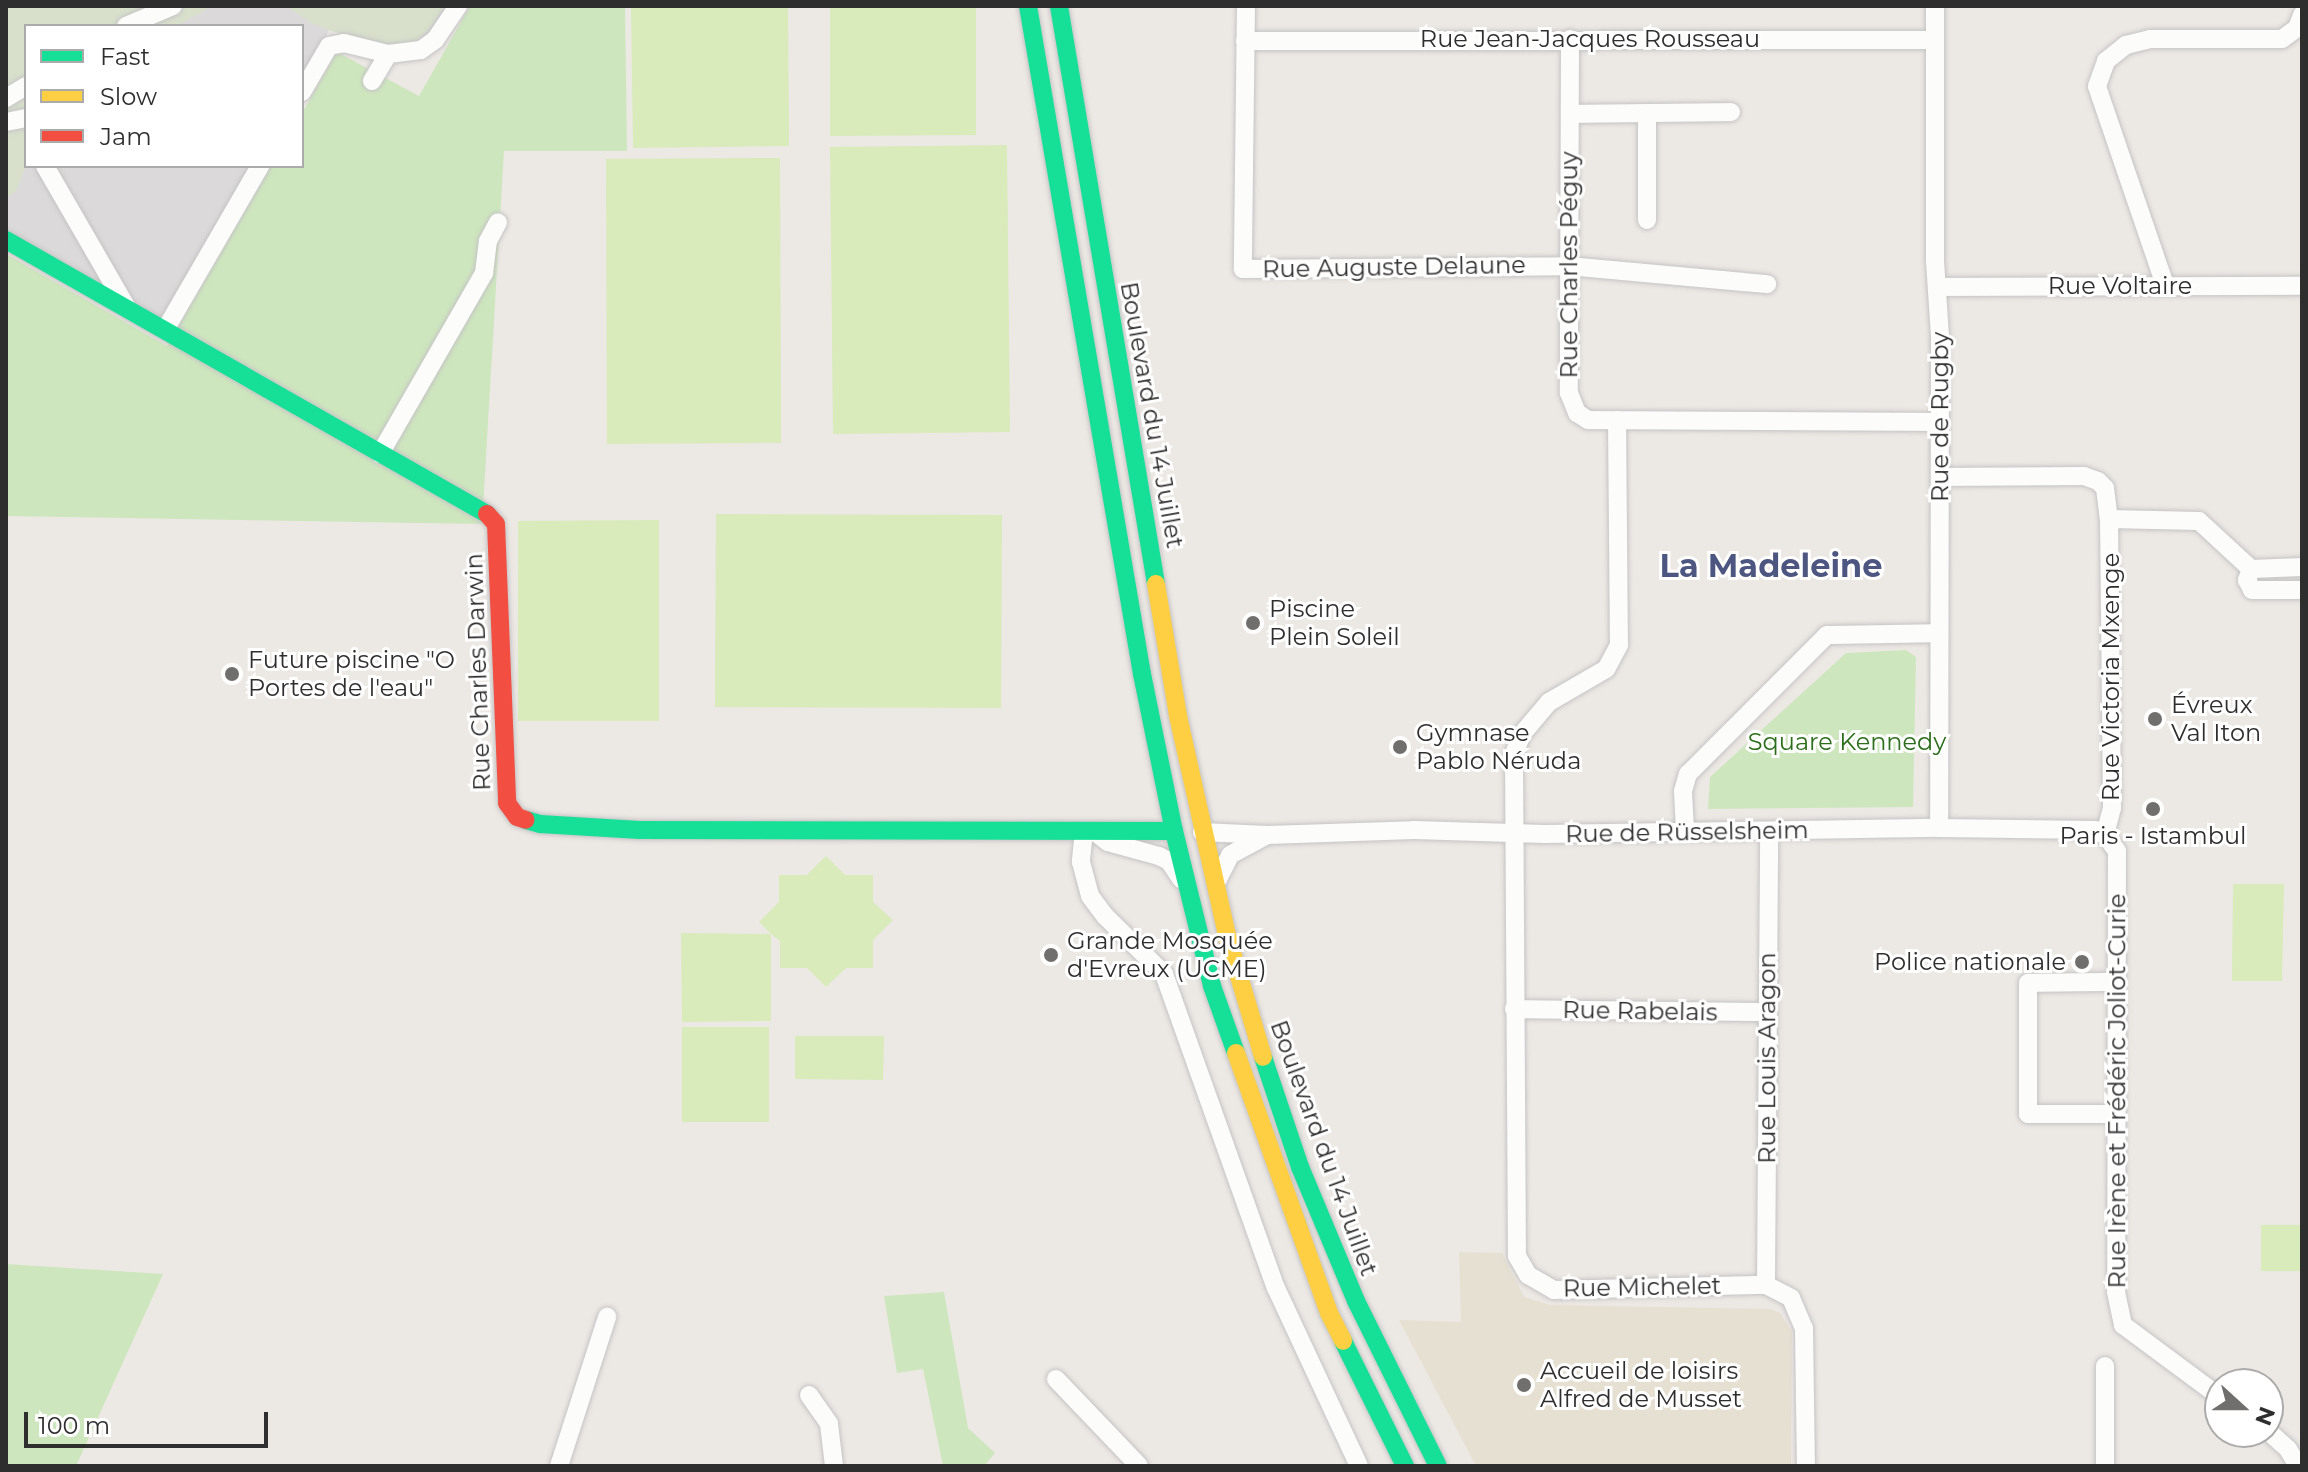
<!DOCTYPE html>
<meta charset="utf-8">
<style>
body{margin:0}
#map{position:relative;width:2308px;height:1472px;overflow:hidden;background:#ece8e4;font-family:Montserrat,sans-serif}
div>[style]{position:absolute}
.industrial>*{inset:0;background:#dcd9db}
.education>*{inset:0;background:#e6e0d3}
.green>*{inset:0;background:#cee6be}
.cemetery>*{inset:0;background:#d8e0cc}
.pitch>*{inset:0;background:#d9eabb}
.roads{filter:drop-shadow(0 0 2px #c5c4c5) drop-shadow(0 0 2px #c5c4c5)}
.street>*{height:18px;margin:-9px;padding:0 9px;transform-origin:9px;border-radius:9px;background:#fcfcfb}
.fast>*{height:18px;margin:-9px;padding:0 9px;transform-origin:9px;border-radius:9px;background:#16e098}
.slow>*{height:18px;margin:-9px;padding:0 9px;transform-origin:9px;border-radius:9px;background:#ffcf43}
.jam>*{height:18px;margin:-9px;padding:0 9px;transform-origin:9px;border-radius:9px;background:#f24e42}
.dots>*{width:22px;height:22px;translate:-50% -50%;box-sizing:border-box;border:4px solid #fff;border-radius:50%}
span{translate:-50% -50%;white-space:nowrap;text-align:center;line-height:1.15;-webkit-text-stroke:6px #fff;paint-order:stroke}
.street-label{font-size:24px;color:#2e2e2e}
.poi-label{font-size:24px;color:#2e2e2e}
.left{translate:0 -50%;text-align:left}
.right{translate:-100% -50%;text-align:right}
.park-label{font-size:24px;color:#2c6e1b}
.district-label{font-size:32px;color:#4d5680;font-weight:700}
.frame{position:absolute;inset:0;border:8px solid #2e2e2e;pointer-events:none}
.legend{position:absolute;left:24px;top:24px;width:280px;height:144px;box-sizing:border-box;background:#fff;border:2px solid #ababab;margin:0;padding:10px 14px;list-style:none;font-size:24px;color:#2e2e2e}
.legend li{display:flex;align-items:center;gap:16px;height:40px}
.legend b{width:40px;border:2px solid #ababab}
.north{position:absolute;left:2204px;top:1368px;width:80px;height:80px;box-sizing:border-box;background:#fff;border:2px solid #ababab;border-radius:50%;rotate:111deg;font-size:22px;font-weight:700;line-height:32px;text-align:center;color:#2e2e2e}
.north::after{content:'';display:block;margin:auto;width:28px;height:36px;background:#706f6e;clip-path:polygon(50% 0,100% 100%,50% 72%,0 100%)}
.scale{position:absolute;left:24px;top:1412px;width:244px;height:36px;box-sizing:border-box;border:4px solid #2e2e2e;border-top:0;padding-left:10px;font-size:24px;line-height:28px;white-space:nowrap;color:#2e2e2e;-webkit-text-stroke:6px #fff;paint-order:stroke}
</style>
<div id="map">
<div class="industrial">
<i style="clip-path:polygon(6px 6px,450px 6px,439px 25px,414px 45px,388px 46px,329px 30px,302px 78px,302px 26px,26px 26px,26px 166px,254px 166px,165px 327px,6px 237px)"></i>
</div>
<div class="education">
<i style="clip-path:polygon(1459px 1252px,1502px 1253px,1524px 1297px,1550px 1305px,1770px 1309px,1780px 1313px,1792px 1332px,1791px 1466px,1476px 1466px,1399px 1320px,1461px 1322px)"></i>
</div>
<div class="green">
<i style="clip-path:polygon(470px 6px,625px 6px,627px 151px,504px 151px,482px 524px,6px 516px,6px 254px,167px 346px,271px 166px,302px 166px,302px 113px,337px 52px,419px 96px)"></i>
<i style="clip-path:polygon(1906px 650px,1916px 657px,1913px 807px,1708px 809px,1710px 777px,1846px 653px)"></i>
<i style="clip-path:polygon(6px 1264px,163px 1274px,76px 1466px,6px 1466px)"></i>
<i style="clip-path:polygon(944px 1292px,968px 1428px,995px 1453px,984px 1466px,943px 1466px,923px 1369px,897px 1373px,884px 1296px)"></i>
</div>
<div class="cemetery">
<i style="clip-path:polygon(6px 6px,212px 6px,177px 26px,26px 26px,26px 166px,16px 191px,6px 198px)"></i>
<i style="clip-path:polygon(286px 6px,444px 6px,431px 28px,407px 49px,331px 31px,311px 23px)"></i>
</div>
<div class="pitch">
<i style="clip-path:polygon(631px 6px,788px 6px,789px 146px,633px 148px)"></i>
<i style="clip-path:polygon(830px 6px,976px 6px,976px 135px,830px 136px)"></i>
<i style="clip-path:polygon(1007px 145px,1010px 432px,833px 434px,830px 147px)"></i>
<i style="clip-path:polygon(780px 158px,781px 443px,607px 444px,606px 159px)"></i>
<i style="clip-path:polygon(716px 514px,1002px 515px,1001px 708px,715px 707px)"></i>
<i style="clip-path:polygon(659px 520px,659px 721px,518px 721px,518px 521px)"></i>
<i style="clip-path:polygon(826px 856px,845px 875px,873px 875px,873px 902px,893px 920px,873px 940px,873px 968px,846px 968px,826px 987px,807px 968px,780px 968px,780px 941px,771px 934px,771px 1021px,682px 1022px,681px 933px,771px 934px,759px 922px,779px 902px,779px 875px,807px 875px)"></i>
<i style="clip-path:polygon(2233px 884px,2284px 884px,2282px 981px,2232px 981px)"></i>
<i style="clip-path:polygon(682px 1027px,769px 1027px,769px 1122px,682px 1122px)"></i>
<i style="clip-path:polygon(795px 1036px,884px 1036px,883px 1080px,795px 1079px)"></i>
<i style="clip-path:polygon(2261px 1225px,2302px 1225px,2302px 1271px,2261px 1271px)"></i>
</div>
<div class="roads">
<div class="street">
<i style="left:1246px;top:6px;width:263px;rotate:90.7deg"></i>
<i style="left:1243px;top:269px;width:325px;rotate:-0.5deg"></i>
<i style="left:1568px;top:266px;width:200px;rotate:5.2deg"></i>
<i style="left:1935px;top:6px;width:255px;rotate:90deg"></i>
<i style="left:1935px;top:261px;width:75px;rotate:86.2deg"></i>
<i style="left:1940px;top:336px;width:492px;rotate:90.1deg"></i>
<i style="left:126px;top:26px;width:51px;rotate:-23.1deg"></i>
<i style="left:1570px;top:39px;width:354px;rotate:90.2deg"></i>
<i style="left:1569px;top:393px;width:22px;rotate:68deg"></i>
<i style="left:1577px;top:413px;width:13px;rotate:32deg"></i>
<i style="left:1588px;top:420px;width:352px;rotate:0.3deg"></i>
<i style="left:1245px;top:41px;width:690px;rotate:-0.08deg"></i>
<i style="left:372px;top:81px;width:31px;rotate:-59deg"></i>
<i style="left:302px;top:92px;width:53px;rotate:-59.6deg"></i>
<i style="left:329px;top:46px;width:15px;rotate:-11deg"></i>
<i style="left:344px;top:43px;width:45px;rotate:14deg"></i>
<i style="left:388px;top:54px;width:33px;rotate:-7deg"></i>
<i style="left:421px;top:50px;width:17px;rotate:-36deg"></i>
<i style="left:435px;top:40px;width:41px;rotate:-55.9deg"></i>
<i style="left:6px;top:98px;width:23px;rotate:-31deg"></i>
<i style="left:1570px;top:114px;width:161px;rotate:-0.7deg"></i>
<i style="left:6px;top:122px;width:20px;rotate:-11deg"></i>
<i style="left:45px;top:166px;width:164px;rotate:60deg"></i>
<i style="left:1647px;top:220px;width:107px;rotate:-90deg"></i>
<i style="left:2165px;top:285px;width:210px;rotate:-108.9deg"></i>
<i style="left:2097px;top:86px;width:27px;rotate:-70deg"></i>
<i style="left:2106px;top:61px;width:26px;rotate:-39deg"></i>
<i style="left:2126px;top:45px;width:25px;rotate:-14deg"></i>
<i style="left:2150px;top:39px;width:132px"></i>
<i style="left:2282px;top:39px;width:19px;rotate:-36deg"></i>
<i style="left:2297px;top:28px;width:14px;rotate:-69deg"></i>
<i style="left:1937px;top:287px;width:365px;rotate:-0.2deg"></i>
<i style="left:165px;top:330px;width:190px;rotate:-59.9deg"></i>
<i style="left:1617px;top:420px;width:225px;rotate:89.5deg"></i>
<i style="left:1619px;top:645px;width:27px;rotate:118deg"></i>
<i style="left:1606px;top:669px;width:66px;rotate:149.9deg"></i>
<i style="left:1549px;top:702px;width:42px;rotate:130.2deg"></i>
<i style="left:1522px;top:734px;width:22px;rotate:112deg"></i>
<i style="left:1514px;top:754px;width:502px;rotate:89.66deg"></i>
<i style="left:1517px;top:1256px;width:22px;rotate:60deg"></i>
<i style="left:1528px;top:1275px;width:30px;rotate:30deg"></i>
<i style="left:1554px;top:1290px;width:212px;rotate:-1.4deg"></i>
<i style="left:1766px;top:1285px;width:28px;rotate:27deg"></i>
<i style="left:1791px;top:1298px;width:33px;rotate:67deg"></i>
<i style="left:1804px;top:1328px;width:138px;rotate:89.2deg"></i>
<i style="left:380px;top:454px;width:209px;rotate:-60.1deg"></i>
<i style="left:484px;top:273px;width:32px;rotate:-83deg"></i>
<i style="left:488px;top:241px;width:21px;rotate:-62deg"></i>
<i style="left:1940px;top:477px;width:144px;rotate:-0.4deg"></i>
<i style="left:2084px;top:476px;width:15px;rotate:20deg"></i>
<i style="left:2098px;top:481px;width:10px;rotate:45deg"></i>
<i style="left:2105px;top:488px;width:31px;rotate:83deg"></i>
<i style="left:2109px;top:519px;width:289px;rotate:89.4deg"></i>
<i style="left:2112px;top:808px;width:28px;rotate:105deg"></i>
<i style="left:2109px;top:519px;width:90px;rotate:1.3deg"></i>
<i style="left:2199px;top:521px;width:71px;rotate:42.7deg"></i>
<i style="left:2251px;top:569px;width:12px;rotate:110deg"></i>
<i style="left:2247px;top:580px;width:11px;rotate:63deg"></i>
<i style="left:2252px;top:590px;width:50px"></i>
<i style="left:2251px;top:569px;width:51px;rotate:-2.2deg"></i>
<i style="left:1685px;top:830px;width:39px;rotate:-93deg"></i>
<i style="left:1683px;top:791px;width:18px;rotate:-74deg"></i>
<i style="left:1688px;top:774px;width:197px;rotate:-45deg"></i>
<i style="left:1827px;top:635px;width:111px;rotate:-1deg"></i>
<i style="left:1084px;top:831px;width:31px;rotate:96deg"></i>
<i style="left:1081px;top:862px;width:35px;rotate:75deg"></i>
<i style="left:1090px;top:896px;width:25px;rotate:53deg"></i>
<i style="left:1105px;top:916px;width:83px;rotate:44.5deg"></i>
<i style="left:1164px;top:974px;width:333px;rotate:70.4deg"></i>
<i style="left:1276px;top:1288px;width:196px;rotate:65deg"></i>
<i style="left:1095px;top:832px;width:16px;rotate:38deg"></i>
<i style="left:1108px;top:842px;width:53px;rotate:15.4deg"></i>
<i style="left:1159px;top:856px;width:11px;rotate:27deg"></i>
<i style="left:1169px;top:861px;width:22px;rotate:56deg"></i>
<i style="left:1202px;top:832px;width:65px;rotate:2.6deg"></i>
<i style="left:1267px;top:835px;width:147px;rotate:-1.9deg"></i>
<i style="left:1414px;top:830px;width:131px;rotate:1.7deg"></i>
<i style="left:1545px;top:834px;width:394px;rotate:-0.9deg"></i>
<i style="left:1939px;top:828px;width:156px;rotate:0.7deg"></i>
<i style="left:2095px;top:830px;width:11px;rotate:27deg"></i>
<i style="left:2105px;top:835px;width:20px;rotate:53deg"></i>
<i style="left:2117px;top:851px;width:441px;rotate:90.1deg"></i>
<i style="left:2116px;top:1292px;width:34px;rotate:78deg"></i>
<i style="left:2123px;top:1325px;width:121px;rotate:36.6deg"></i>
<i style="left:1216px;top:883px;width:31px;rotate:-63deg"></i>
<i style="left:1230px;top:855px;width:42px;rotate:-28.4deg"></i>
<i style="left:1514px;top:1009px;width:253px;rotate:0.7deg"></i>
<i style="left:2114px;top:1114px;width:86px;rotate:180deg"></i>
<i style="left:2028px;top:1114px;width:131px;rotate:-90deg"></i>
<i style="left:2028px;top:983px;width:87px;rotate:-0.7deg"></i>
<i style="left:1766px;top:1285px;width:454px;rotate:-89.6deg"></i>
<i style="left:1056px;top:1379px;width:120px;rotate:46.3deg"></i>
<i style="left:809px;top:1395px;width:35px;rotate:55deg"></i>
<i style="left:829px;top:1424px;width:42px;rotate:83.2deg"></i>
<i style="left:2268px;top:1431px;width:27px;rotate:42deg"></i>
<i style="left:2288px;top:1449px;width:20px;rotate:60deg"></i>
<i style="left:559px;top:1466px;width:157px;rotate:-72.1deg"></i>
<i style="left:2105px;top:1466px;width:100px;rotate:-90deg"></i>
</div>
<div class="fast">
<i style="left:1028px;top:6px;width:678px;rotate:80.32deg"></i>
<i style="left:1142px;top:674px;width:160px;rotate:78.5deg"></i>
<i style="left:1174px;top:831px;width:160px;rotate:76.2deg"></i>
<i style="left:1212px;top:986px;width:71px;rotate:70.3deg"></i>
<i style="left:1059px;top:6px;width:586px;rotate:80.47deg"></i>
<i style="left:6px;top:240px;width:554px;rotate:29.67deg"></i>
<i style="left:526px;top:820px;width:15px;rotate:16deg"></i>
<i style="left:540px;top:824px;width:100px;rotate:3.4deg"></i>
<i style="left:640px;top:830px;width:534px;rotate:0.11deg"></i>
<i style="left:1263px;top:1057px;width:116px;rotate:71.4deg"></i>
<i style="left:1300px;top:1167px;width:145px;rotate:67.3deg"></i>
<i style="left:1356px;top:1301px;width:184px;rotate:63.6deg"></i>
<i style="left:1343px;top:1341px;width:140px;rotate:63.6deg"></i>
</div>
<div class="slow">
<i style="left:1156px;top:584px;width:134px;rotate:80.5deg"></i>
<i style="left:1178px;top:716px;width:225px;rotate:77.4deg"></i>
<i style="left:1227px;top:936px;width:126px;rotate:73.4deg"></i>
<i style="left:1236px;top:1053px;width:276px;rotate:70.3deg"></i>
<i style="left:1329px;top:1313px;width:31px;rotate:63deg"></i>
</div>
<div class="jam">
<i style="left:487px;top:514px;width:13px;rotate:48deg"></i>
<i style="left:496px;top:524px;width:279px;rotate:87.7deg"></i>
<i style="left:507px;top:803px;width:17px;rotate:54deg"></i>
<i style="left:517px;top:817px;width:9px;rotate:18deg"></i>
</div>
</div>
<div class="dots">
<i style="left:1253px;top:623px;background:#706f6e"></i>
<i style="left:232px;top:674px;background:#706f6e"></i>
<i style="left:2155px;top:719px;background:#706f6e"></i>
<i style="left:1400px;top:747px;background:#706f6e"></i>
<i style="left:2153px;top:809px;background:#706f6e"></i>
<i style="left:1051px;top:955px;background:#706f6e"></i>
<i style="left:2082px;top:962px;background:#706f6e"></i>
<i style="left:1524px;top:1385px;background:#706f6e"></i>
</div>
<div class="street-label">
<span style="left:1590px;top:39px">Rue Jean-Jacques Rousseau</span>
<span style="left:1569px;top:265px;rotate:-90deg">Rue Charles Péguy</span>
<span style="left:1394px;top:267px;rotate:-1deg">Rue Auguste Delaune</span>
<span style="left:2120px;top:286px">Rue Voltaire</span>
<span style="left:1152px;top:415px;rotate:80deg">Boulevard du 14 Juillet</span>
<span style="left:1940px;top:417px;rotate:-90deg">Rue de Rugby</span>
<span style="left:478px;top:672px;rotate:-92deg">Rue Charles Darwin</span>
<span style="left:2111px;top:677px;rotate:-90deg">Rue Victoria Mxenge</span>
<span style="left:1687px;top:832px;rotate:-1deg">Rue de Rüsselsheim</span>
<span style="left:1640px;top:1011px;rotate:1deg">Rue Rabelais</span>
<span style="left:1767px;top:1058px;rotate:-90deg">Rue Louis Aragon</span>
<span style="left:2117px;top:1091px;rotate:-90deg">Rue Irène et Frédéric Joliot-Curie</span>
<span style="left:1324px;top:1148px;rotate:70deg">Boulevard du 14 Juillet</span>
<span style="left:1642px;top:1287px;rotate:-1deg">Rue Michelet</span>
</div>
<div class="poi-label">
<span class="left" style="left:1269px;top:623px">Piscine<br>Plein Soleil</span>
<span class="left" style="left:248px;top:674px">Future piscine "O<br>Portes de l'eau"</span>
<span class="left" style="left:2171px;top:719px">Évreux<br>Val Iton</span>
<span class="left" style="left:1416px;top:747px">Gymnase<br>Pablo Néruda</span>
<span style="left:2153px;top:836px">Paris - Istambul</span>
<span class="left" style="left:1067px;top:955px">Grande Mosquée<br>d'Evreux (UCME)</span>
<span class="right" style="left:2066px;top:962px">Police nationale</span>
<span class="left" style="left:1540px;top:1385px">Accueil de loisirs<br>Alfred de Musset</span>
</div>
<div class="park-label">
<span style="left:1847px;top:742px">Square Kennedy</span>
</div>
<div class="district-label">
<span style="left:1771px;top:566px">La Madeleine</span>
</div>
<div class="frame"></div>
<ul class="legend">
<li><b style="height:10px;background:#16e098"></b>Fast</li>
<li><b style="height:10px;background:#ffcf43"></b>Slow</li>
<li><b style="height:10px;background:#f24e42"></b>Jam</li>
</ul>
<div class="north">N</div>
<div class="scale">100 m</div>
</div>
